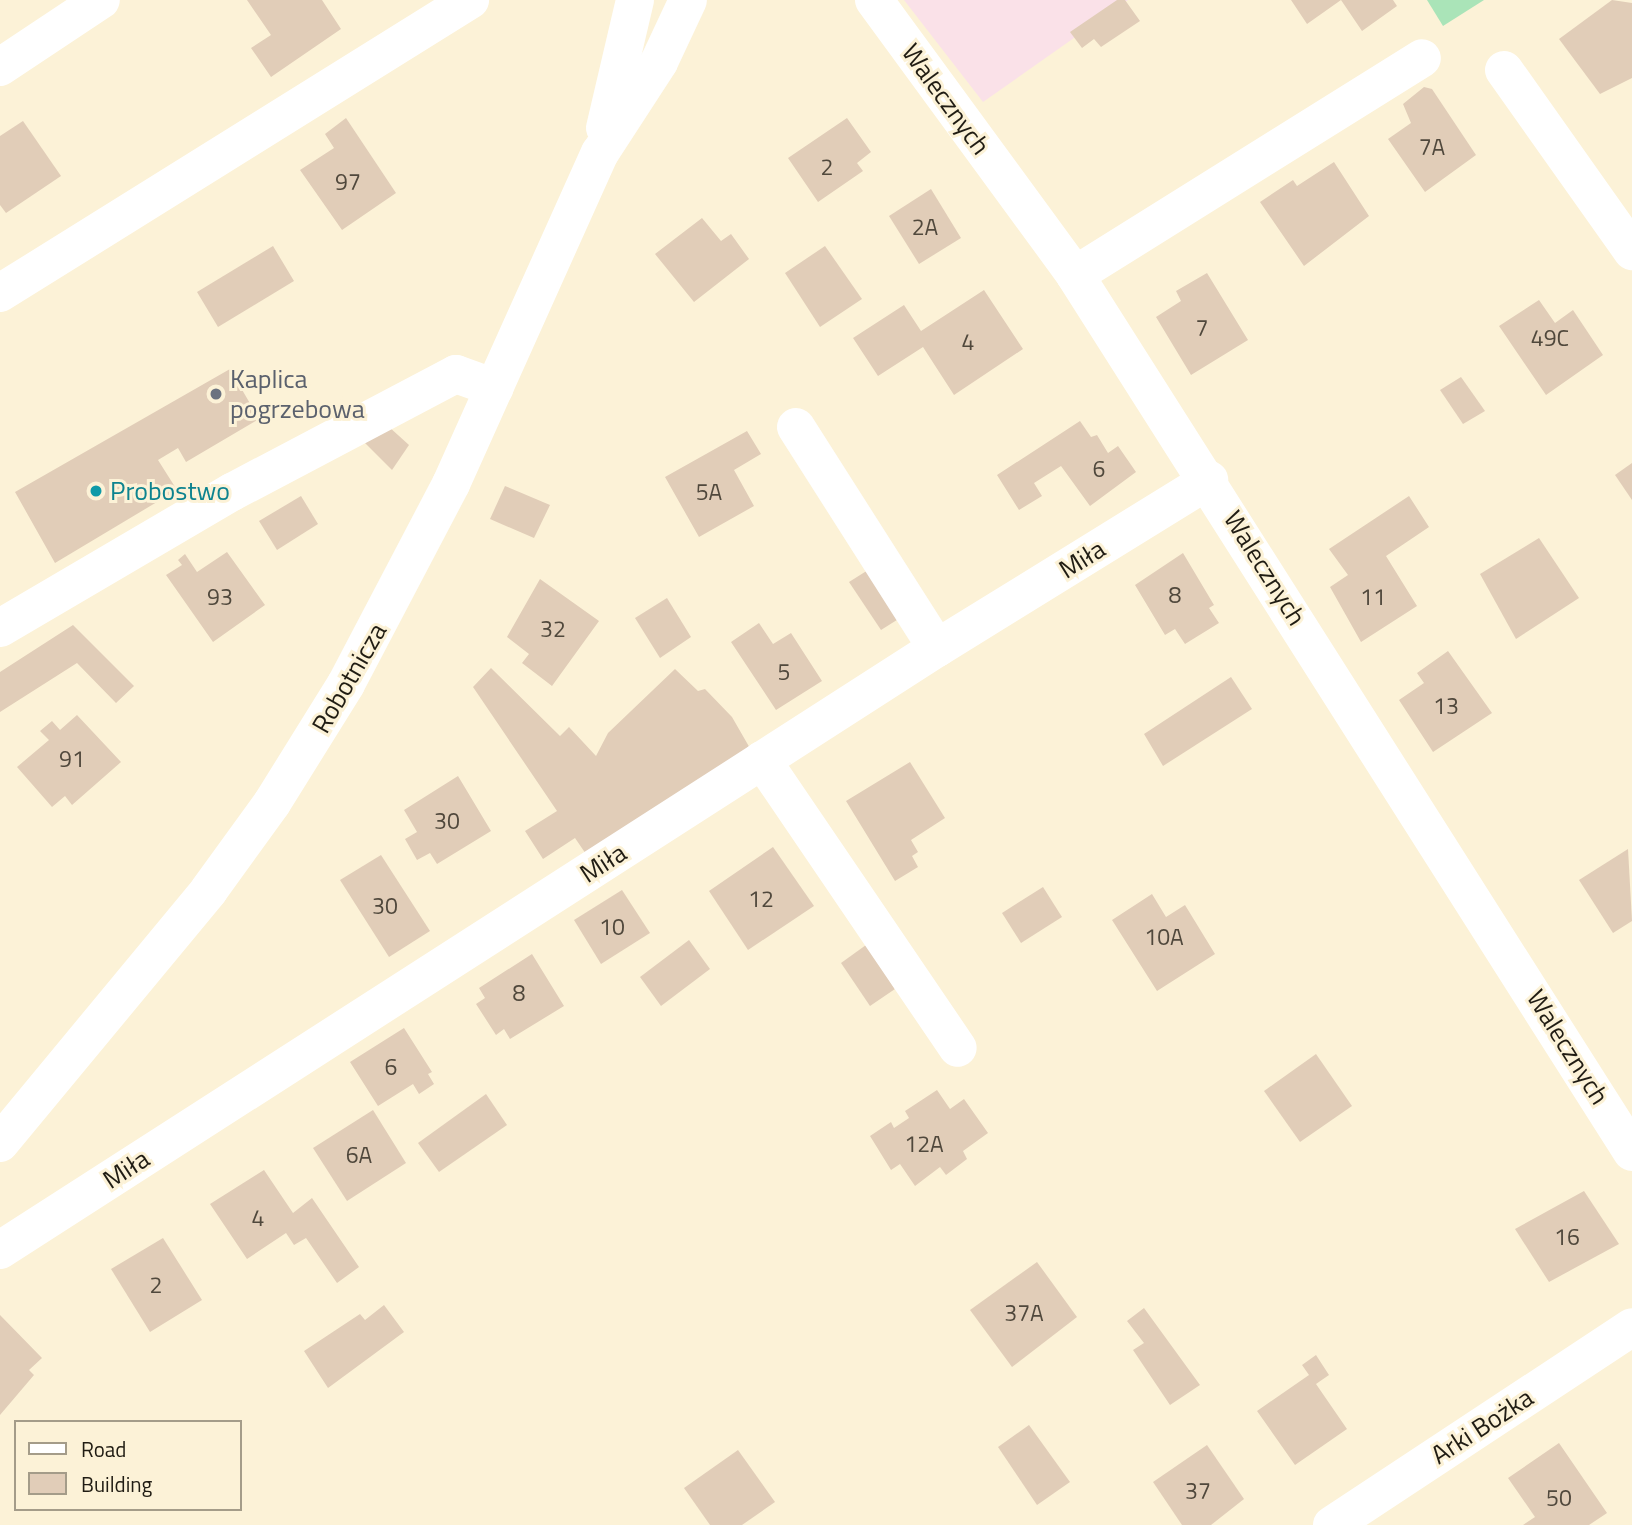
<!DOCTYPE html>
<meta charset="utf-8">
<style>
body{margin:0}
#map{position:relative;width:1632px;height:1525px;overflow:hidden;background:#fcf2d7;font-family:"Titillium Web",sans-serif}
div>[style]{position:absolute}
.education>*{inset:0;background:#fae1e8}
.green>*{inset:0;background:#aae4b8}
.building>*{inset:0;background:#e1cdb8}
.minor>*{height:38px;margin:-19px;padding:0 19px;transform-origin:19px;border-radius:19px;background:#fff}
.dots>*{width:19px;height:19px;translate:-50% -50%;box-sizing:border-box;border:4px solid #fcf2d7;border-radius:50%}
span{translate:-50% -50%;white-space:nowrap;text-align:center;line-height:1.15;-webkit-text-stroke:6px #fcf2d7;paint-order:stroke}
.number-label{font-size:23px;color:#50483c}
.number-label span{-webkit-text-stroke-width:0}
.street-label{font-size:26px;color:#201c13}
.worship-label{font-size:26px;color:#5b616d}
.left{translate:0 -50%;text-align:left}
.culture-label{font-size:26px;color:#0d838f}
.legend{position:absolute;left:14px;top:1420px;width:228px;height:91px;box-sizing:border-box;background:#fcf2d7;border:2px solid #a49c89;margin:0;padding:9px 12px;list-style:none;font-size:21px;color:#201c13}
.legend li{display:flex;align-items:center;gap:14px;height:35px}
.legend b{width:35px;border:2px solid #a49c89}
</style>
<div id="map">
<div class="education">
<i style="clip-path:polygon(904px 0,1128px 0,983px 102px)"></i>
</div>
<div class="green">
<i style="clip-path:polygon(1427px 0,1484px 0,1443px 26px)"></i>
</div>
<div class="building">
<i style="clip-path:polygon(247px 0,322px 0,341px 29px,271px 77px,251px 48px,271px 35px)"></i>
<i style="clip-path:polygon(1117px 0,1125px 0,1140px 21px,1101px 47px,1094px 39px,1082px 48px,1070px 32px)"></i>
<i style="clip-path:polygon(1291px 0,1393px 0,1397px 6px,1362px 31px,1341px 0,1307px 24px)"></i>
<i style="clip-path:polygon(1612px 0,1632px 3px,1632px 78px,1600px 94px,1559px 39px)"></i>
<i style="clip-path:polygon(1424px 87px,1432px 89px,1476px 155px,1425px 192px,1388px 139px,1411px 123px,1403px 104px)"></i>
<i style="clip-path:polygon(346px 118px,396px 193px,342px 230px,300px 170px,334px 148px,325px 134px)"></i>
<i style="clip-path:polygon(847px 118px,871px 152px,857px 163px,863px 171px,818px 202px,788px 158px)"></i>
<i style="clip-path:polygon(23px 121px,61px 176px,6px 213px,0 205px,0 136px)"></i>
<i style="clip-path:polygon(1334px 162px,1369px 216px,1304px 266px,1260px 202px,1293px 180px,1297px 186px)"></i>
<i style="clip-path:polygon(931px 189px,961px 238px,919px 264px,889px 216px)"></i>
<i style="clip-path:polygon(702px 218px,721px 241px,731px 234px,749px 259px,694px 302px,655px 254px)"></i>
<i style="clip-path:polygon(273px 246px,294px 281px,218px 327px,197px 292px)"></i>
<i style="clip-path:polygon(825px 246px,862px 299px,820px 327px,785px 273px)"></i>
<i style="clip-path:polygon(1207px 273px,1248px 340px,1191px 375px,1156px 317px,1181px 301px,1176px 291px)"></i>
<i style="clip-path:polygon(984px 290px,1023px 349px,954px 395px,923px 347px,878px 376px,853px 338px,904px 305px,921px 331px)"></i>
<i style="clip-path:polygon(1539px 300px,1555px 323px,1573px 310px,1603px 355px,1546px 395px,1499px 326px)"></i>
<i style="clip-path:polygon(230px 369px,259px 419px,186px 462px,178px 448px,158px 460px,177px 490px,55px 563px,15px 492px)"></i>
<i style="clip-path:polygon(1461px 377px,1485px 411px,1463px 424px,1440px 390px)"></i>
<i style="clip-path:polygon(1080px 421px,1091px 437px,1097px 435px,1108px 453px,1118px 446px,1136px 472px,1090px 506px,1061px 466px,1034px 483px,1042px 496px,1019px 510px,997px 475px)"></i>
<i style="clip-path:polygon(388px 426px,409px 445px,392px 470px,365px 443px)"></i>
<i style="clip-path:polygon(747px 431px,761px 454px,734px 470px,754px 506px,699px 537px,665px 477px)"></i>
<i style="clip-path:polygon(1632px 463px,1632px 500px,1615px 475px)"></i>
<i style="clip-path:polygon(505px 486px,550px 505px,534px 538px,490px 519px)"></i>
<i style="clip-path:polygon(301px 496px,318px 524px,277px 550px,259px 521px)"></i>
<i style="clip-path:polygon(1409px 496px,1429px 527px,1386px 556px,1417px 606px,1361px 642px,1330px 587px,1348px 575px,1329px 549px)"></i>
<i style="clip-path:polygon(1539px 538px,1579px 598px,1516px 639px,1480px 574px)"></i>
<i style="clip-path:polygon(227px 552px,265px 605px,213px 642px,166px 575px,182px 565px,178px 560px,185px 554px,197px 572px)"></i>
<i style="clip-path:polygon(1183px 553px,1214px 605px,1209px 608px,1219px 623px,1185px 644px,1175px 629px,1165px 635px,1135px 585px)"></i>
<i style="clip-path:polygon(876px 565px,908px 613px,881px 630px,849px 582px)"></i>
<i style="clip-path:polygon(540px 579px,599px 621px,552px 686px,522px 663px,529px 654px,507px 637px)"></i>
<i style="clip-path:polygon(667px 598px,691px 637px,660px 658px,635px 618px)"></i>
<i style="clip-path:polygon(759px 623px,773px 644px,791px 633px,822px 681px,776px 710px,731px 642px)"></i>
<i style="clip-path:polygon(73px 625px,134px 686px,116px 703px,77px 663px,0 712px,0 672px)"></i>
<i style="clip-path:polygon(1448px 651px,1492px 713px,1433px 752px,1399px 700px,1424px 683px,1417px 673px)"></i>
<i style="clip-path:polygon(491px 668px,560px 736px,569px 727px,596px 756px,608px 733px,675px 669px,698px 691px,705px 689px,732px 717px,751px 750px,588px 857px,575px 838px,543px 859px,525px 831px,557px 811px,473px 687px)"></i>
<i style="clip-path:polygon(1231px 677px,1252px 709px,1163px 766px,1144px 734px)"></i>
<i style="clip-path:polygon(77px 715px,121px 762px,72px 805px,65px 796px,52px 807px,17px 767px,49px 740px,40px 731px,52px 721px,60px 730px)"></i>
<i style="clip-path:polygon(910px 762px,945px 818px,911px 840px,918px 852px,912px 856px,918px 867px,895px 881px,846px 801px)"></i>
<i style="clip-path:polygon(458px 776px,491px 831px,437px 864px,430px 853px,417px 860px,405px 839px,417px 832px,404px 810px)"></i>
<i style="clip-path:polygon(773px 847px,814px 906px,748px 950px,709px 891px)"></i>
<i style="clip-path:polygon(1628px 849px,1632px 921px,1613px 933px,1579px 880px)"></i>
<i style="clip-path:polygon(381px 855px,430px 931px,389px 957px,340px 880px)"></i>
<i style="clip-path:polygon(1043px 887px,1062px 917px,1021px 943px,1002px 913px)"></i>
<i style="clip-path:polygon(622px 890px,650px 933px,601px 964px,574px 920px)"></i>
<i style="clip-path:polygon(1152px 894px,1166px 917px,1185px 905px,1215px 954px,1157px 991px,1112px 920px)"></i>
<i style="clip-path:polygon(689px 940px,710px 969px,661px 1006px,640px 977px)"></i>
<i style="clip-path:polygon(866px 945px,895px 989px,870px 1006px,841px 963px)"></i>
<i style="clip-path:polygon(532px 954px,564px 1006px,510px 1039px,504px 1029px,496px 1035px,476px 1004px,485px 998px,479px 988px)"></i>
<i style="clip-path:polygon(404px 1028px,432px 1072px,428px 1074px,434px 1084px,419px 1094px,413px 1084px,378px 1106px,350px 1062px)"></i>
<i style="clip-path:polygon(1316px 1054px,1352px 1106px,1300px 1142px,1264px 1091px)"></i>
<i style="clip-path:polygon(937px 1090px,950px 1109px,964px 1099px,988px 1133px,963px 1151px,967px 1159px,946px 1175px,940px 1167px,915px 1186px,900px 1164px,891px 1170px,870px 1136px,891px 1122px,894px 1128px,909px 1118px,905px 1111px)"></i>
<i style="clip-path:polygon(486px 1094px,507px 1125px,439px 1172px,418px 1143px)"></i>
<i style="clip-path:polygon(373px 1110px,406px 1163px,347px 1201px,313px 1148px)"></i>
<i style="clip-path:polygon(264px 1170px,293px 1213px,312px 1198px,359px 1267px,337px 1283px,306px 1238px,294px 1245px,286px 1233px,247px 1259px,210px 1204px)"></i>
<i style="clip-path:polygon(1584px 1191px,1619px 1244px,1549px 1282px,1515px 1229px)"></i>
<i style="clip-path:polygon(163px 1238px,202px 1300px,150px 1332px,111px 1269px)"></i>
<i style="clip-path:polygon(1037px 1262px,1077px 1317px,1012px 1367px,970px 1310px)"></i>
<i style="clip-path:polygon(384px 1305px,404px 1332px,328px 1388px,304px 1351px,360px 1314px,365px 1320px)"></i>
<i style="clip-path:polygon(1144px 1308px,1200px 1385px,1170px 1405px,1133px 1350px,1144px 1343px,1127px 1321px)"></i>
<i style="clip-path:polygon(0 1315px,42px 1358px,29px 1370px,34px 1375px,0 1415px)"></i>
<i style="clip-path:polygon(1316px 1355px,1329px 1375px,1316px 1384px,1347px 1429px,1295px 1465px,1257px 1411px,1309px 1375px,1302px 1365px)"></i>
<i style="clip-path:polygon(1029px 1425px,1070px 1482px,1037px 1505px,998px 1447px)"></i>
<i style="clip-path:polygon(1559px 1443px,1607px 1513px,1589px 1525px,1523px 1525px,1535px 1517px,1508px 1478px)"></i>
<i style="clip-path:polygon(1207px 1445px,1244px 1499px,1211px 1525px,1182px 1525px,1153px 1482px)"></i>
<i style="clip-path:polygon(738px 1450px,775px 1502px,742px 1525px,710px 1525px,684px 1488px)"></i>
</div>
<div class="minor">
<i style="left:874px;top:0;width:341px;rotate:53.8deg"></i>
<i style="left:1075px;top:275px;width:1039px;rotate:57.58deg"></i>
<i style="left:0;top:67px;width:121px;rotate:-33.6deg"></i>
<i style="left:1504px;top:70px;width:222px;rotate:54.7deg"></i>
<i style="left:605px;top:128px;width:131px;rotate:-76.8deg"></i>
<i style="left:1075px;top:275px;width:409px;rotate:-32deg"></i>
<i style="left:0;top:293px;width:554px;rotate:-31.94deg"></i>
<i style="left:796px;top:427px;width:262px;rotate:57.5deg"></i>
<i style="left:0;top:628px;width:269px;rotate:-30.4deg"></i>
<i style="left:232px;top:492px;width:253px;rotate:-27.8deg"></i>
<i style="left:456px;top:374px;width:41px;rotate:19.7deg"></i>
<i style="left:762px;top:760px;width:348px;rotate:55.8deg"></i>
<i style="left:0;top:1143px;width:328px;rotate:-50.4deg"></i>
<i style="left:209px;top:890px;width:107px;rotate:-54.1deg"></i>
<i style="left:272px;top:803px;width:140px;rotate:-58.1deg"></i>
<i style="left:346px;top:684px;width:226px;rotate:-62.3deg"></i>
<i style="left:451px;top:484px;width:363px;rotate:-65.8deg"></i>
<i style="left:600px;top:153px;width:108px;rotate:-57deg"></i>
<i style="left:659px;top:62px;width:68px;rotate:-64.9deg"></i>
<i style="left:0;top:1250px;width:1114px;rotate:-32.72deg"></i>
<i style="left:937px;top:648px;width:320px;rotate:-31.7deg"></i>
<i style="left:1332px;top:1525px;width:359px;rotate:-33.4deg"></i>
</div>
<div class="dots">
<i style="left:216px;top:394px;background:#6b7280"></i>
<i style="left:96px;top:491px;background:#0f9aa8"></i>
</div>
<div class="number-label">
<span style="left:1432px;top:147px">7A</span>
<span style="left:827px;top:167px">2</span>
<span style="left:348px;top:182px">97</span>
<span style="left:925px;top:227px">2A</span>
<span style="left:1202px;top:328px">7</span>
<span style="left:1550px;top:338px">49C</span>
<span style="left:968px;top:342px">4</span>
<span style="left:1099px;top:469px">6</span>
<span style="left:709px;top:492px">5A</span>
<span style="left:1175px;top:595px">8</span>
<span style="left:220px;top:597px">93</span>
<span style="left:1373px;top:597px">11</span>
<span style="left:553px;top:629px">32</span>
<span style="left:784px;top:672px">5</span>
<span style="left:1446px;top:706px">13</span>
<span style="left:72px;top:759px">91</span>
<span style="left:447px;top:821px">30</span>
<span style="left:761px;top:899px">12</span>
<span style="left:385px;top:906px">30</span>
<span style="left:612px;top:927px">10</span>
<span style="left:1164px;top:937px">10A</span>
<span style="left:519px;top:993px">8</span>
<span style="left:391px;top:1067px">6</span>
<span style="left:924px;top:1144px">12A</span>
<span style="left:359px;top:1155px">6A</span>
<span style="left:258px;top:1218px">4</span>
<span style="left:1567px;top:1237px">16</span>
<span style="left:156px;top:1285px">2</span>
<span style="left:1024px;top:1313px">37A</span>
<span style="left:1198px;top:1491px">37</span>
<span style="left:1559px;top:1498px">50</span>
</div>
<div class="street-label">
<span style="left:946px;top:99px;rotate:54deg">Walecznych</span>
<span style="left:1082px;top:559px;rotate:-32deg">Miła</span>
<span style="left:1265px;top:568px;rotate:58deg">Walecznych</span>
<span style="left:349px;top:678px;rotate:-60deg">Robotnicza</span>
<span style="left:603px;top:863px;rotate:-33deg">Miła</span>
<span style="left:1568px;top:1047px;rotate:58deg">Walecznych</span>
<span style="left:126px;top:1169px;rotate:-33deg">Miła</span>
<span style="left:1482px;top:1426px;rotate:-33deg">Arki Bożka</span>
</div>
<div class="worship-label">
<span class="left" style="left:230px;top:394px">Kaplica<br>pogrzebowa</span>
</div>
<div class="culture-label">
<span class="left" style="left:110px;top:491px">Probostwo</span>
</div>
<ul class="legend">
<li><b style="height:9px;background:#fff"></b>Road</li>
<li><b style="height:19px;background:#e1cdb8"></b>Building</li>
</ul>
</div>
